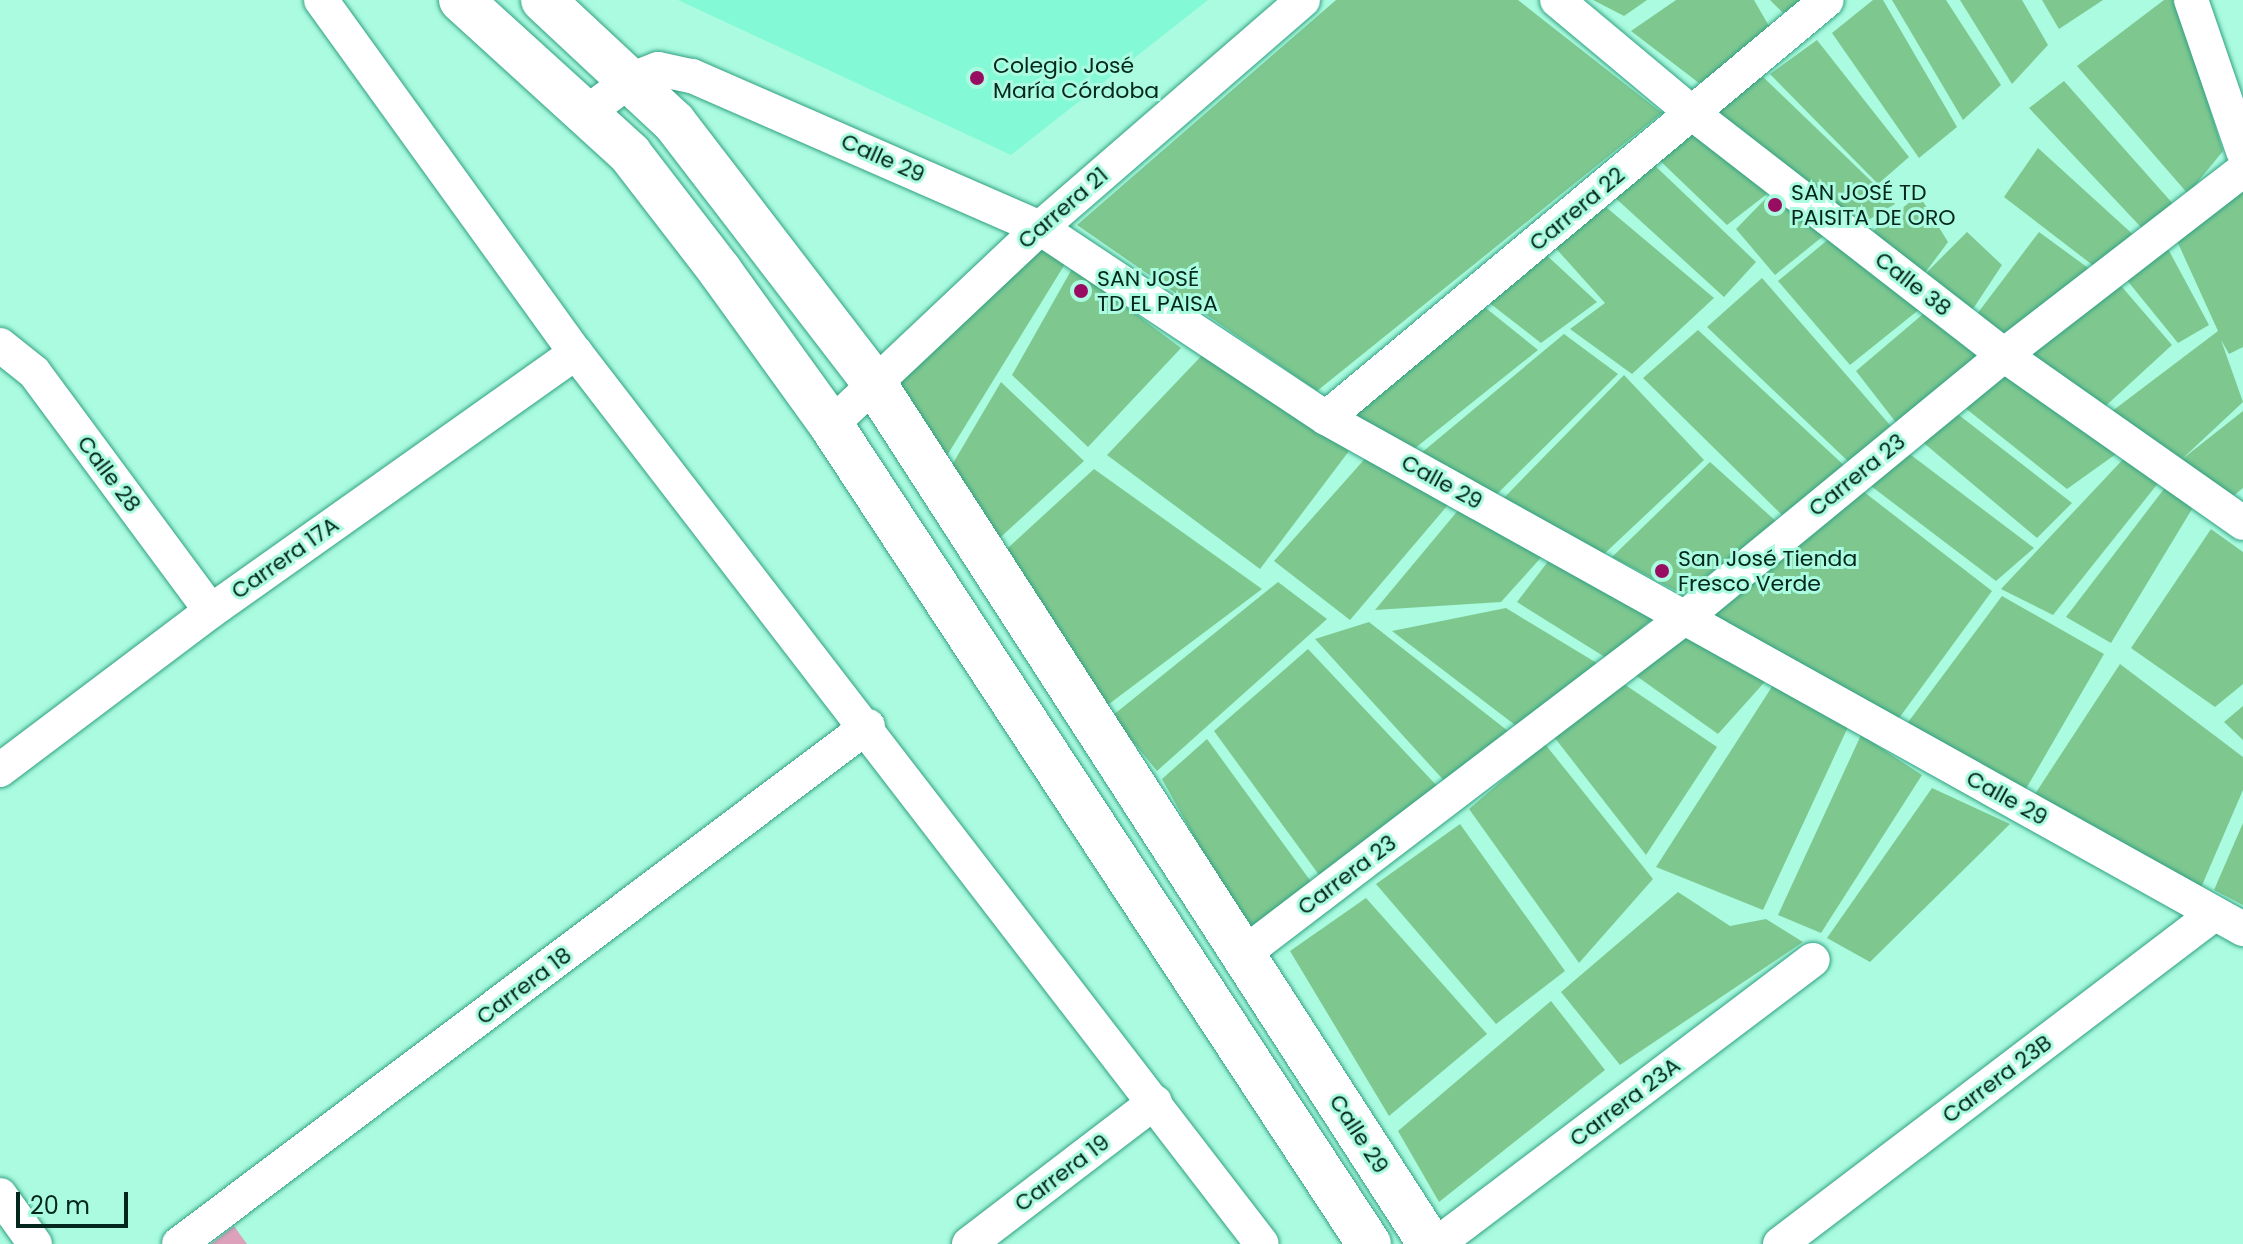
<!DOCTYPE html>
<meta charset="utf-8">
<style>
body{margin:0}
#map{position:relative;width:2243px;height:1244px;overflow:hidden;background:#aafbdf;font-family:Poppins,sans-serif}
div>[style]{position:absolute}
.built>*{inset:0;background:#84f9d5}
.green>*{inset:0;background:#dea1bc}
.building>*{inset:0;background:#7ec890}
.roads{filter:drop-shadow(0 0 2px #31a082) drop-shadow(0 0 2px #31a082)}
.street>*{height:34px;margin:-17px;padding:0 17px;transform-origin:17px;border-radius:17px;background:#fff}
.secondary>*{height:44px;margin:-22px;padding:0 22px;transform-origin:22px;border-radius:22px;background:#fff}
.dots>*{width:22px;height:22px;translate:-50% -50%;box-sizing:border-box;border:4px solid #aafbdf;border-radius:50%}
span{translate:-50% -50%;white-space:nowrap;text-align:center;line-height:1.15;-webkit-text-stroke:6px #aafbdf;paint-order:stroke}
.poi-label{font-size:22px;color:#03261d}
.left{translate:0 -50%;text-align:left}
.street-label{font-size:22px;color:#03261d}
.scale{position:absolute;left:16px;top:1192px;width:112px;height:36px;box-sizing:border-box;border:4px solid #03261d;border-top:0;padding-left:10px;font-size:24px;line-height:28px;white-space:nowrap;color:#03261d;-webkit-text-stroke:6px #aafbdf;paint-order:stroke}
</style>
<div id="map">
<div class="built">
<i style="clip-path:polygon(678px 0,1208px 0,1011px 155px)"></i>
</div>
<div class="green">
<i style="clip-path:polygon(234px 1226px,247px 1244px,211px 1244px)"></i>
</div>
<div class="building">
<i style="clip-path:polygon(1336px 0,1518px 0,1662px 113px,1317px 391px,1077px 225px)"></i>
<i style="clip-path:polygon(1593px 0,1647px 0,1624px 16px)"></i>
<i style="clip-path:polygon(1676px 0,1754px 0,1773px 33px,1699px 83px,1631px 31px)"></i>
<i style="clip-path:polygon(1770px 0,1802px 0,1783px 13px)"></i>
<i style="clip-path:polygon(1873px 0,1883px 0,1957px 127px,1919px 158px,1832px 33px)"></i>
<i style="clip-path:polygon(1892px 0,1946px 0,2001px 85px,1963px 120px)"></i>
<i style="clip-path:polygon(1960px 0,2022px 0,2048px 45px,2012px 84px)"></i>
<i style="clip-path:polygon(2042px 0,2103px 0,2059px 29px)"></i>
<i style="clip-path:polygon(2164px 0,2176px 0,2223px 151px,2188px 194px,2077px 66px)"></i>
<i style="clip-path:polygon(1817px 40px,1909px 157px,1878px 184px,1770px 74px)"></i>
<i style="clip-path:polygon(1760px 74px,1895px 204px,1855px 228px,1709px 117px)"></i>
<i style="clip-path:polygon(2064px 81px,2174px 205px,2153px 240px,2029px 108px)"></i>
<i style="clip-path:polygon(1693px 126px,1776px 187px,1727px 225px,1653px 154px)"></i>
<i style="clip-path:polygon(2038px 148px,2138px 239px,2099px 270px,2004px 197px)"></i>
<i style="clip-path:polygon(1649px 160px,1756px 262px,1724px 297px,1611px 194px)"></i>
<i style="clip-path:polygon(2243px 183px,2243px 347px,2229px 354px,2221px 340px,2243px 402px,2181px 460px,2243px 411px,2243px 488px,2226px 502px,2111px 412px,2218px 331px,2177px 241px)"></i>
<i style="clip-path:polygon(1776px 188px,1832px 229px,1775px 275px,1736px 229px)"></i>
<i style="clip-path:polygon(1919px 195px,1948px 242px,1922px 277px,1967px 232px,2002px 265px,1967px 318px,1922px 277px,1873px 231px)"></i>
<i style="clip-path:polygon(1600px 202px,1714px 298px,1632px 374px,1570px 329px,1605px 303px,1552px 244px)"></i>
<i style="clip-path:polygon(2039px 232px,2095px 273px,2005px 346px,1974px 318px)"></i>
<i style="clip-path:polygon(1836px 233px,1926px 304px,1850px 365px,1778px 281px)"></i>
<i style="clip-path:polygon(1036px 244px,1065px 264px,943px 462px,889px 383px)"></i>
<i style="clip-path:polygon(2167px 247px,2209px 325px,2178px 343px,2126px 279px)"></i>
<i style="clip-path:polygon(1541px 250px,1597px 302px,1541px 343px,1483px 298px)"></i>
<i style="clip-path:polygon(1073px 267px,1181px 348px,1088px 447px,1012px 375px)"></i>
<i style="clip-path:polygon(1762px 278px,1896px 432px,1852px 465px,1707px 327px)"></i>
<i style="clip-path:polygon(2116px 280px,2172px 345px,2099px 412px,2027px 352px)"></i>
<i style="clip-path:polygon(1477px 301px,1538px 350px,1409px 453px,1339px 417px)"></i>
<i style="clip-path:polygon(1929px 309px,1992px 354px,1901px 429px,1856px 371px)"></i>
<i style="clip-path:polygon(1698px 330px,1848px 469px,1782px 515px,1643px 378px)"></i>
<i style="clip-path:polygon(1564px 334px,1618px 374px,1493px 498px,1414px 459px)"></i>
<i style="clip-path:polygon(1208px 349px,1349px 451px,1260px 569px,1107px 455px)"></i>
<i style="clip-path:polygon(2006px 365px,2123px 449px,2067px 489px,1964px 407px)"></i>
<i style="clip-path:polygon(1624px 375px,1704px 460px,1603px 555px,1497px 505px)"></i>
<i style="clip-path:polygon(1001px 382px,1084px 461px,992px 545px,949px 470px)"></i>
<i style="clip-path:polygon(1955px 412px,2072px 503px,2037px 538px,1919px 439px)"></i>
<i style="clip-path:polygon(1907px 452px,2034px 548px,1996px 581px,1867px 483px)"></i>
<i style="clip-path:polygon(1370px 453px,1453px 499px,1350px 620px,1274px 561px)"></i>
<i style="clip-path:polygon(2128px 454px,2163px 477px,2053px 615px,2001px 589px)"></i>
<i style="clip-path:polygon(1710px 462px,1778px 523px,1682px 594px,1612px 557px)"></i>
<i style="clip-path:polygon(1094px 469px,1262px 589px,1105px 707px,998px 557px)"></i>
<i style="clip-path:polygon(1855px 485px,1992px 591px,1894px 725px,1704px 613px)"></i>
<i style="clip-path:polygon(2167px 485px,2192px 509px,2111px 643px,2066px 617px)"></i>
<i style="clip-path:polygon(1465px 502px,1545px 553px,1501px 602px,1375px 610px)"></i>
<i style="clip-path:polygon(2211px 529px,2243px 552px,2243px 684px,2215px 707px,2131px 648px)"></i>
<i style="clip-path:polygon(1553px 555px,1654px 617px,1608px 659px,1517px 602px)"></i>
<i style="clip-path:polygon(1278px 582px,1327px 619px,1157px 771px,1112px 716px)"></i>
<i style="clip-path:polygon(2002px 596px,2104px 654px,2023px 794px,1906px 725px)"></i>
<i style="clip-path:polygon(1506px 608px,1600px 665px,1519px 728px,1392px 631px)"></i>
<i style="clip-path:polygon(1369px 622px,1513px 735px,1448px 785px,1315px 639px)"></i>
<i style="clip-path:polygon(1684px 629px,1770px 676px,1718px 734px,1628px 670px)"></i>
<i style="clip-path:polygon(1308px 649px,1438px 787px,1322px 879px,1214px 731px)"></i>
<i style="clip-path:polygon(2120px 664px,2243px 757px,2243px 790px,2200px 890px,2035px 794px)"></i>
<i style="clip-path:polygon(1621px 682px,1717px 747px,1646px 855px,1551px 733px)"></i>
<i style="clip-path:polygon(1775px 682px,1848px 727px,1763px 910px,1656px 867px)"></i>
<i style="clip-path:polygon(2243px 706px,2243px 740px,2224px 722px)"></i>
<i style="clip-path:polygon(1861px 735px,1922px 775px,1821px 933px,1778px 915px)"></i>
<i style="clip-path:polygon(1207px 739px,1312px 883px,1248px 934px,1162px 779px)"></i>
<i style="clip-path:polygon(1545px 744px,1653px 879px,1579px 963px,1469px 809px)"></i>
<i style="clip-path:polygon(1932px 788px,2010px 824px,1870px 962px,1827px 938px)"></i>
<i style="clip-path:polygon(2243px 823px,2243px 905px,2214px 890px)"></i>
<i style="clip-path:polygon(1460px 824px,1565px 971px,1496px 1024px,1376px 884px)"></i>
<i style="clip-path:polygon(1678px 892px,1730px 926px,1766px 919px,1803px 942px,1620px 1065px,1561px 992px)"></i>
<i style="clip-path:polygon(1366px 898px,1487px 1034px,1389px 1116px,1290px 951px)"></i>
<i style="clip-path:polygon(1551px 1001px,1605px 1070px,1439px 1202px,1398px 1131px)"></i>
</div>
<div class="roads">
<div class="street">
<i style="left:321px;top:0;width:435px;rotate:54.2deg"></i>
<i style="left:576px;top:353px;width:1124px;rotate:52.41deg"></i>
<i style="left:1557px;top:0;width:176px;rotate:39.9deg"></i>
<i style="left:1692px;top:113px;width:395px;rotate:37.8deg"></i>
<i style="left:2004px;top:355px;width:292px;rotate:35.1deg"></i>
<i style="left:2191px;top:0;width:160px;rotate:71deg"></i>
<i style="left:589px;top:111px;width:54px;rotate:-36.7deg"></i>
<i style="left:632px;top:79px;width:28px;rotate:-21deg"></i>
<i style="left:658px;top:69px;width:35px;rotate:12deg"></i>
<i style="left:692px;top:76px;width:380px;rotate:23.6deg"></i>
<i style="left:1040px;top:228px;width:343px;rotate:33.6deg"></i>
<i style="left:1326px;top:418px;width:1050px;rotate:29.13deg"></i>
<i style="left:0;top:345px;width:43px;rotate:38.5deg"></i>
<i style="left:34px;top:372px;width:297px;rotate:53.5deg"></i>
<i style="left:1326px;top:418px;width:652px;rotate:-39.84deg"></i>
<i style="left:831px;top:425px;width:287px;rotate:-43.3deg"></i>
<i style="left:1040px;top:228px;width:348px;rotate:-40.9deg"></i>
<i style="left:0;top:770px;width:264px;rotate:-37deg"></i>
<i style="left:211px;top:611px;width:447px;rotate:-35.3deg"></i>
<i style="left:1242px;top:955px;width:556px;rotate:-37.32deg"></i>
<i style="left:1684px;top:618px;width:414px;rotate:-39.4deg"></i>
<i style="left:2004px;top:355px;width:302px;rotate:-37.7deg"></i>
<i style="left:0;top:1195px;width:60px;rotate:54.5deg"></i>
<i style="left:179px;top:1244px;width:862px;rotate:-36.94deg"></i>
<i style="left:969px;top:1244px;width:234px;rotate:-37.4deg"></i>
<i style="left:1437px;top:1244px;width:471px;rotate:-37.1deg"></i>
<i style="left:1780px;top:1244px;width:545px;rotate:-37.25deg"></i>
</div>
<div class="secondary">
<i style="left:461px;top:0;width:229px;rotate:42.3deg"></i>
<i style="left:630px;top:154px;width:148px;rotate:52.4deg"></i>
<i style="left:720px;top:271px;width:190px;rotate:54.2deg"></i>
<i style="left:831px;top:425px;width:980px;rotate:56.7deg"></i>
<i style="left:543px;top:0;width:179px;rotate:43deg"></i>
<i style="left:674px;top:122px;width:329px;rotate:52.5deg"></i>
<i style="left:874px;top:383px;width:1025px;rotate:57.15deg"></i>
</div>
</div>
<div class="dots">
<i style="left:977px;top:78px;background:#980d62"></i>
<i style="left:1775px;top:205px;background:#980d62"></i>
<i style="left:1081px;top:291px;background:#980d62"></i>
<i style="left:1662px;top:571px;background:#980d62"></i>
</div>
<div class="poi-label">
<span class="left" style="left:993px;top:78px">Colegio José<br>María Córdoba</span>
<span class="left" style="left:1791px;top:205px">SAN JOSÉ TD<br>PAISITA DE ORO</span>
<span class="left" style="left:1097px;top:291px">SAN JOSÉ<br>TD EL PAISA</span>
<span class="left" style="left:1678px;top:571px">San José Tienda<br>Fresco Verde</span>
</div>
<div class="street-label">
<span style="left:883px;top:158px;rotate:24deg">Calle 29</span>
<span style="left:1063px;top:208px;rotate:-41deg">Carrera 21</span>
<span style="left:1577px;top:209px;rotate:-40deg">Carrera 22</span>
<span style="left:1913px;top:284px;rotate:38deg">Calle 38</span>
<span style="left:109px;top:474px;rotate:53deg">Calle 28</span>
<span style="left:1857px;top:475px;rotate:-39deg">Carrera 23</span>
<span style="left:1442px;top:482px;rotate:29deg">Calle 29</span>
<span style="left:285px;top:558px;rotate:-35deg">Carrera 17A</span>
<span style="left:2007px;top:798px;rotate:29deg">Calle 29</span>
<span style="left:1347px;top:875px;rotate:-37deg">Carrera 23</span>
<span style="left:524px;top:986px;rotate:-37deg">Carrera 18</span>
<span style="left:1997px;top:1079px;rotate:-37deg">Carrera 23B</span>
<span style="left:1625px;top:1102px;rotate:-37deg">Carrera 23A</span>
<span style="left:1359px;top:1134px;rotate:57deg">Calle 29</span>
<span style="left:1062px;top:1173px;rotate:-37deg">Carrera 19</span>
</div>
<div class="scale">20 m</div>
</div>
